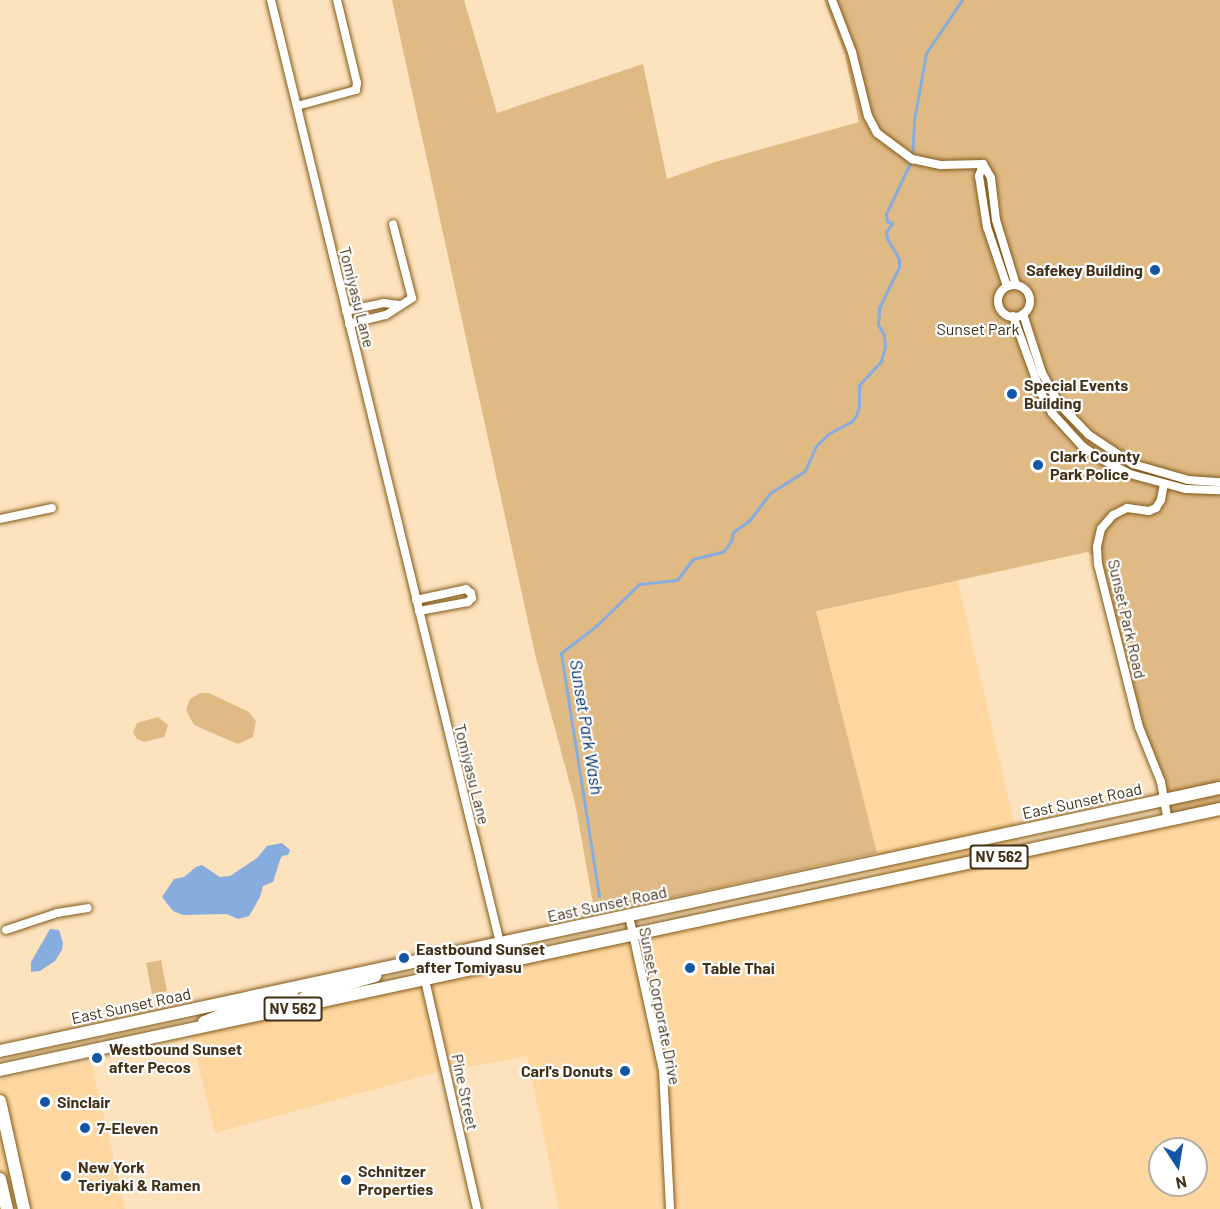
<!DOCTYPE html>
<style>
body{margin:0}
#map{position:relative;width:1220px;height:1209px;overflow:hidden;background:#fce2bd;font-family:Barlow,sans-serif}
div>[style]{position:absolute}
.built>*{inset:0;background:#fed7a0}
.green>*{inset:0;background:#dfba85}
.water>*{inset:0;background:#87acde}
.stream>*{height:3px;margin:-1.5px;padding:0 1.5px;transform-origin:1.5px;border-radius:1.5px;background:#87acde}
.roads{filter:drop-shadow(0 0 2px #815a18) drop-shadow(0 0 2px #815a18)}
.street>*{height:8px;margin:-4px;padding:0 4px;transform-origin:4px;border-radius:4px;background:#fff}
.street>.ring{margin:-4px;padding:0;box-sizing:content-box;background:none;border:8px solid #fff;border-radius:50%}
.primary>*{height:12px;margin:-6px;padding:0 6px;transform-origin:6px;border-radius:6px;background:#fff}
.dots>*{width:16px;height:16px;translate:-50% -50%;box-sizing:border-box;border:3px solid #fff;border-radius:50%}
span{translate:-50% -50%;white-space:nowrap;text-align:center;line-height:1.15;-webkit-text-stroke:4.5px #fff;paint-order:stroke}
.shield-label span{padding:2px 4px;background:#fff;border:2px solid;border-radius:4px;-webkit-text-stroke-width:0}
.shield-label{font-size:15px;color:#423117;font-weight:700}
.poi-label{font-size:16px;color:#423117;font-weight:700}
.right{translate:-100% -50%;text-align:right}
.left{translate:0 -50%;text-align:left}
.street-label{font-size:16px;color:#423117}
.park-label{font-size:16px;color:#3c2c13}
.water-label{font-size:18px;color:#00306a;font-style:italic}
.north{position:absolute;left:1148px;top:1137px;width:60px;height:60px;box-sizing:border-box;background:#fff;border:2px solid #b3ada2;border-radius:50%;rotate:168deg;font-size:16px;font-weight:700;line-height:24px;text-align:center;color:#423117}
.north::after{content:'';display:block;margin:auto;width:21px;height:27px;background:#1356a6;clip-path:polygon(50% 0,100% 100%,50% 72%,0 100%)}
</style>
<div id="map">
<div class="built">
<i style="clip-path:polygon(evenodd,957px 578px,1021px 852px,1220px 809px,1220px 1209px,559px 1209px,527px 1056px,452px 1070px,444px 1033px,427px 985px,441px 1071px,215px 1133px,190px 1030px,884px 881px,816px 611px,957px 578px,1160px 1149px,1196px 1149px,1196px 1185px,1160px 1185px,1160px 1149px)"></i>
<i style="clip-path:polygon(91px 1061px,125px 1209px,14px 1209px,12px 1204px,0 1206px,0 1080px)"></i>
</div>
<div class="green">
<i style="clip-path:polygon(392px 0,464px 0,497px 113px,643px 64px,667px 179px,715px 162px,859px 122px,845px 55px,824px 0,1220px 0,1220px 809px,1168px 820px,1162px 781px,1146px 748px,1099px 564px,1088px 552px,816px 611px,877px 853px,595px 914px,575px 803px,536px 658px)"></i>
<i style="clip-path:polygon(200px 693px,209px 693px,249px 712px,256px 721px,253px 737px,238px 744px,194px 725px,186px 710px,190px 699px)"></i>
<i style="clip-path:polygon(158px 717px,168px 725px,164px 737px,144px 742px,137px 739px,133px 733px,137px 723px)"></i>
<i style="clip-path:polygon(161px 960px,167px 991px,152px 994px,146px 963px)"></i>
</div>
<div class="water">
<i style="clip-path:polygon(282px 843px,290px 850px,288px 855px,282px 856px,280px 860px,273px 882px,263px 886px,260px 897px,249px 916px,238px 919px,227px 914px,183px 915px,173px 911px,162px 897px,174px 879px,184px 877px,196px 867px,202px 865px,220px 877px,230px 876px,257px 858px,267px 846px)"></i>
<i style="clip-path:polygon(50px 929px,59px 930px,63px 943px,62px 950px,55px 961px,40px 971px,31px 972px,31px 962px)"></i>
</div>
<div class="stream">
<i style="left:599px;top:896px;width:246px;rotate:-98.9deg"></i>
<i style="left:561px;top:653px;width:44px;rotate:-37.6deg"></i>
<i style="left:596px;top:626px;width:60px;rotate:-44.3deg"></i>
<i style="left:639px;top:584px;width:38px;rotate:-6deg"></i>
<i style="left:677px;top:580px;width:26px;rotate:-53deg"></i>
<i style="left:693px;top:559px;width:32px;rotate:-14deg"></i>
<i style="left:724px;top:551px;width:12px;rotate:-55deg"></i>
<i style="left:731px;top:541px;width:9px;rotate:-77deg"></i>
<i style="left:733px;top:532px;width:19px;rotate:-35deg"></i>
<i style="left:749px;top:521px;width:35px;rotate:-53deg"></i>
<i style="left:770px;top:493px;width:41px;rotate:-32.2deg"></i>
<i style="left:805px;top:471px;width:26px;rotate:-67deg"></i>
<i style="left:815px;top:447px;width:18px;rotate:-45deg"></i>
<i style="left:828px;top:434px;width:26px;rotate:-28deg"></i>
<i style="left:851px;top:422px;width:8px;rotate:-50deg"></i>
<i style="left:856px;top:416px;width:9px;rotate:-72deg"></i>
<i style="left:859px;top:407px;width:22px;rotate:-90deg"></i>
<i style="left:859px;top:385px;width:33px;rotate:-47deg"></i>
<i style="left:881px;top:361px;width:15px;rotate:-74deg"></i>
<i style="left:885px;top:347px;width:12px;rotate:-95deg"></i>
<i style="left:884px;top:335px;width:13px;rotate:-119deg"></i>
<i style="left:878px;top:324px;width:16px;rotate:-86deg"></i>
<i style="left:879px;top:308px;width:46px;rotate:-64deg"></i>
<i style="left:899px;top:267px;width:8px;rotate:-90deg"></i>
<i style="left:899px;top:259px;width:24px;rotate:-120deg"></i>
<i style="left:887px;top:238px;width:6px;rotate:-99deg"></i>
<i style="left:886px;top:232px;width:11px;rotate:-56deg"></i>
<i style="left:892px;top:223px;width:5px;rotate:-158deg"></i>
<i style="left:887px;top:221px;width:7px;rotate:-98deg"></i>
<i style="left:886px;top:214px;width:61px;rotate:-64.7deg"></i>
<i style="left:912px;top:159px;width:39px;rotate:-87deg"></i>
<i style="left:914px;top:120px;width:68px;rotate:-79.8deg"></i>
<i style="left:926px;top:53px;width:64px;rotate:-55.8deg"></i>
</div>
<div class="roads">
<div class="street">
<i style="left:271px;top:0;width:970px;rotate:76.35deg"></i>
<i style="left:832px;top:0;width:56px;rotate:69deg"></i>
<i style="left:852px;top:52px;width:66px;rotate:76deg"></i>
<i style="left:868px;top:116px;width:19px;rotate:62deg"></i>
<i style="left:877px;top:133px;width:44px;rotate:36.6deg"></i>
<i style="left:912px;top:159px;width:30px;rotate:12deg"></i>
<i style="left:941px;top:165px;width:42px;rotate:-1.4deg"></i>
<i style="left:297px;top:106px;width:61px;rotate:-15.2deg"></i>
<i style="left:356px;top:90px;width:7px;rotate:-82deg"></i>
<i style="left:357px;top:83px;width:85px;rotate:-103.5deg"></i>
<i style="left:983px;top:164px;width:13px;rotate:108deg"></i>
<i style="left:979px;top:176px;width:52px;rotate:81.1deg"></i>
<i style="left:987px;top:227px;width:62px;rotate:71.3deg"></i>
<i style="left:983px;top:164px;width:16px;rotate:60deg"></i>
<i style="left:991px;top:178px;width:42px;rotate:83.2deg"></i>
<i style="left:996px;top:220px;width:68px;rotate:72.9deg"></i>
<i class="ring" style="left:998px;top:285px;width:24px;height:24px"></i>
<i style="left:346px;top:311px;width:38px;rotate:-12deg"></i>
<i style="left:383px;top:303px;width:17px;rotate:7deg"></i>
<i style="left:1023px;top:314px;width:62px;rotate:72.1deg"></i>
<i style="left:1042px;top:373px;width:35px;rotate:61deg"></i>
<i style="left:1059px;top:404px;width:43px;rotate:45.9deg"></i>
<i style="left:1089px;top:435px;width:53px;rotate:33.4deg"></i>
<i style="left:1133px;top:464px;width:57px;rotate:16.2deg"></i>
<i style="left:1188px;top:480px;width:32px;rotate:4deg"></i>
<i style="left:1013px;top:316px;width:82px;rotate:70deg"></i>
<i style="left:1041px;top:393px;width:23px;rotate:61deg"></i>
<i style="left:1052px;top:413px;width:45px;rotate:47.7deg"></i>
<i style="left:1082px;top:446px;width:23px;rotate:34deg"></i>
<i style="left:1101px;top:459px;width:33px;rotate:27deg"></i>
<i style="left:1130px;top:474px;width:58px;rotate:15deg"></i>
<i style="left:1186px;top:489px;width:34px;rotate:2deg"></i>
<i style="left:349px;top:324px;width:38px;rotate:-14deg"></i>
<i style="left:386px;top:315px;width:31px;rotate:-33deg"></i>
<i style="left:412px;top:298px;width:76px;rotate:-104.4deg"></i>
<i style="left:1164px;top:484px;width:16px;rotate:101deg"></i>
<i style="left:1161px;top:500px;width:9px;rotate:122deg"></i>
<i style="left:1156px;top:508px;width:8px;rotate:157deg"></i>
<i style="left:1149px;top:511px;width:22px;rotate:-172deg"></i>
<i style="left:1127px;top:508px;width:16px;rotate:153deg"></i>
<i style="left:1113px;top:515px;width:18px;rotate:131deg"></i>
<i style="left:1101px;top:529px;width:18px;rotate:103deg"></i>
<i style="left:1097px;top:547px;width:17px;rotate:87deg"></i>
<i style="left:1098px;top:564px;width:168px;rotate:75.9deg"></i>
<i style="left:1139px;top:727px;width:59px;rotate:68.2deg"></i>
<i style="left:1161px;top:782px;width:39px;rotate:80deg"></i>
<i style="left:0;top:519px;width:53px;rotate:-11.9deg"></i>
<i style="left:416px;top:600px;width:51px;rotate:-12.4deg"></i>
<i style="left:466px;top:589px;width:6px;rotate:39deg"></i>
<i style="left:471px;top:593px;width:5px;rotate:79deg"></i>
<i style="left:472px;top:598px;width:6px;rotate:135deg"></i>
<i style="left:468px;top:602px;width:50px;rotate:169.6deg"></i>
<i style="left:629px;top:916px;width:158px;rotate:77.6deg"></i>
<i style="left:663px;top:1070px;width:139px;rotate:87.1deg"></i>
<i style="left:6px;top:930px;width:54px;rotate:-18.4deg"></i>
<i style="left:57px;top:913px;width:31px;rotate:-9deg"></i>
<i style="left:425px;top:980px;width:235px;rotate:77.2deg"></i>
</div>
<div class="primary">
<i style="left:425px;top:980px;width:9px;rotate:-72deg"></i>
<i style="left:428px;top:971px;width:70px;rotate:-14.8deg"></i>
<i style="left:496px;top:953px;width:7px;rotate:-45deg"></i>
<i style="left:501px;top:948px;width:5px;rotate:-101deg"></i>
<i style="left:298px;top:1008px;width:5px;rotate:-112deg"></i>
<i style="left:296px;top:1003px;width:15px;rotate:-32deg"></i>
<i style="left:309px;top:995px;width:69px;rotate:-16.1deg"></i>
<i style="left:204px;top:1022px;width:24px;rotate:-22deg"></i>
<i style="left:226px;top:1013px;width:57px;rotate:-13.1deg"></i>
<i style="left:282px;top:1000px;width:12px;rotate:-35deg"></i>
<i style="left:292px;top:993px;width:5px;rotate:-79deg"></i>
<i style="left:0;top:1051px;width:1248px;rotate:-12.17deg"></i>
<i style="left:0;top:1070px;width:1248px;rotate:-12.08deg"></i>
<i style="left:0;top:1101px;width:111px;rotate:77.5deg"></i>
<i style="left:0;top:1179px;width:31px;rotate:77deg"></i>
</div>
</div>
<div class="dots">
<i style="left:1155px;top:270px;background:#1356a6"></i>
<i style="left:1012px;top:394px;background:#1356a6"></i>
<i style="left:1038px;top:465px;background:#1356a6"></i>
<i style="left:404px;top:958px;background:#1356a6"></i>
<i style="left:690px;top:968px;background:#1356a6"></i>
<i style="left:97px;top:1058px;background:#1356a6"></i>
<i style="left:625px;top:1071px;background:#1356a6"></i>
<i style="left:45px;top:1102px;background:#1356a6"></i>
<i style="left:85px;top:1128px;background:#1356a6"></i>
<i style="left:66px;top:1176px;background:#1356a6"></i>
<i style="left:346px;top:1180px;background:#1356a6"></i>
</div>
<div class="shield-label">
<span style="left:999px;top:857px">NV 562</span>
<span style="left:293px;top:1009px">NV 562</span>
</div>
<div class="poi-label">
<span class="right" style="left:1143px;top:270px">Safekey Building</span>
<span class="left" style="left:1024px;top:394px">Special Events<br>Building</span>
<span class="left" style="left:1050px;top:465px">Clark County<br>Park Police</span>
<span class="left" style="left:416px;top:958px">Eastbound Sunset<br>after Tomiyasu</span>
<span class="left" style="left:702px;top:968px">Table Thai</span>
<span class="left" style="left:109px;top:1058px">Westbound Sunset<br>after Pecos</span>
<span class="right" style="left:613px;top:1071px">Carl's Donuts</span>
<span class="left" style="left:57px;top:1102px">Sinclair</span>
<span class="left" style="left:97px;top:1128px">7-Eleven</span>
<span class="left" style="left:78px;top:1176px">New York<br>Teriyaki &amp; Ramen</span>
<span class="left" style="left:358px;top:1180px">Schnitzer<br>Properties</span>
</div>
<div class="street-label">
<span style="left:357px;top:297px;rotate:76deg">Tomiyasu Lane</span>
<span style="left:1127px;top:619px;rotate:77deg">Sunset Park Road</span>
<span style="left:472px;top:774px;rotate:76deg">Tomiyasu Lane</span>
<span style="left:1082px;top:801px;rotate:-12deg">East Sunset Road</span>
<span style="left:607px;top:904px;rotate:-12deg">East Sunset Road</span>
<span style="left:131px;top:1006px;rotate:-12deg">East Sunset Road</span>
<span style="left:660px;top:1006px;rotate:79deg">Sunset Corporate Drive</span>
<span style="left:465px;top:1092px;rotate:78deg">Pine Street</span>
</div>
<div class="park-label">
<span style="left:978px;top:329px">Sunset Park</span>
</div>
<div class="water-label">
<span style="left:587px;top:727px;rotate:81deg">Sunset Park Wash</span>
</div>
<div class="north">N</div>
</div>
